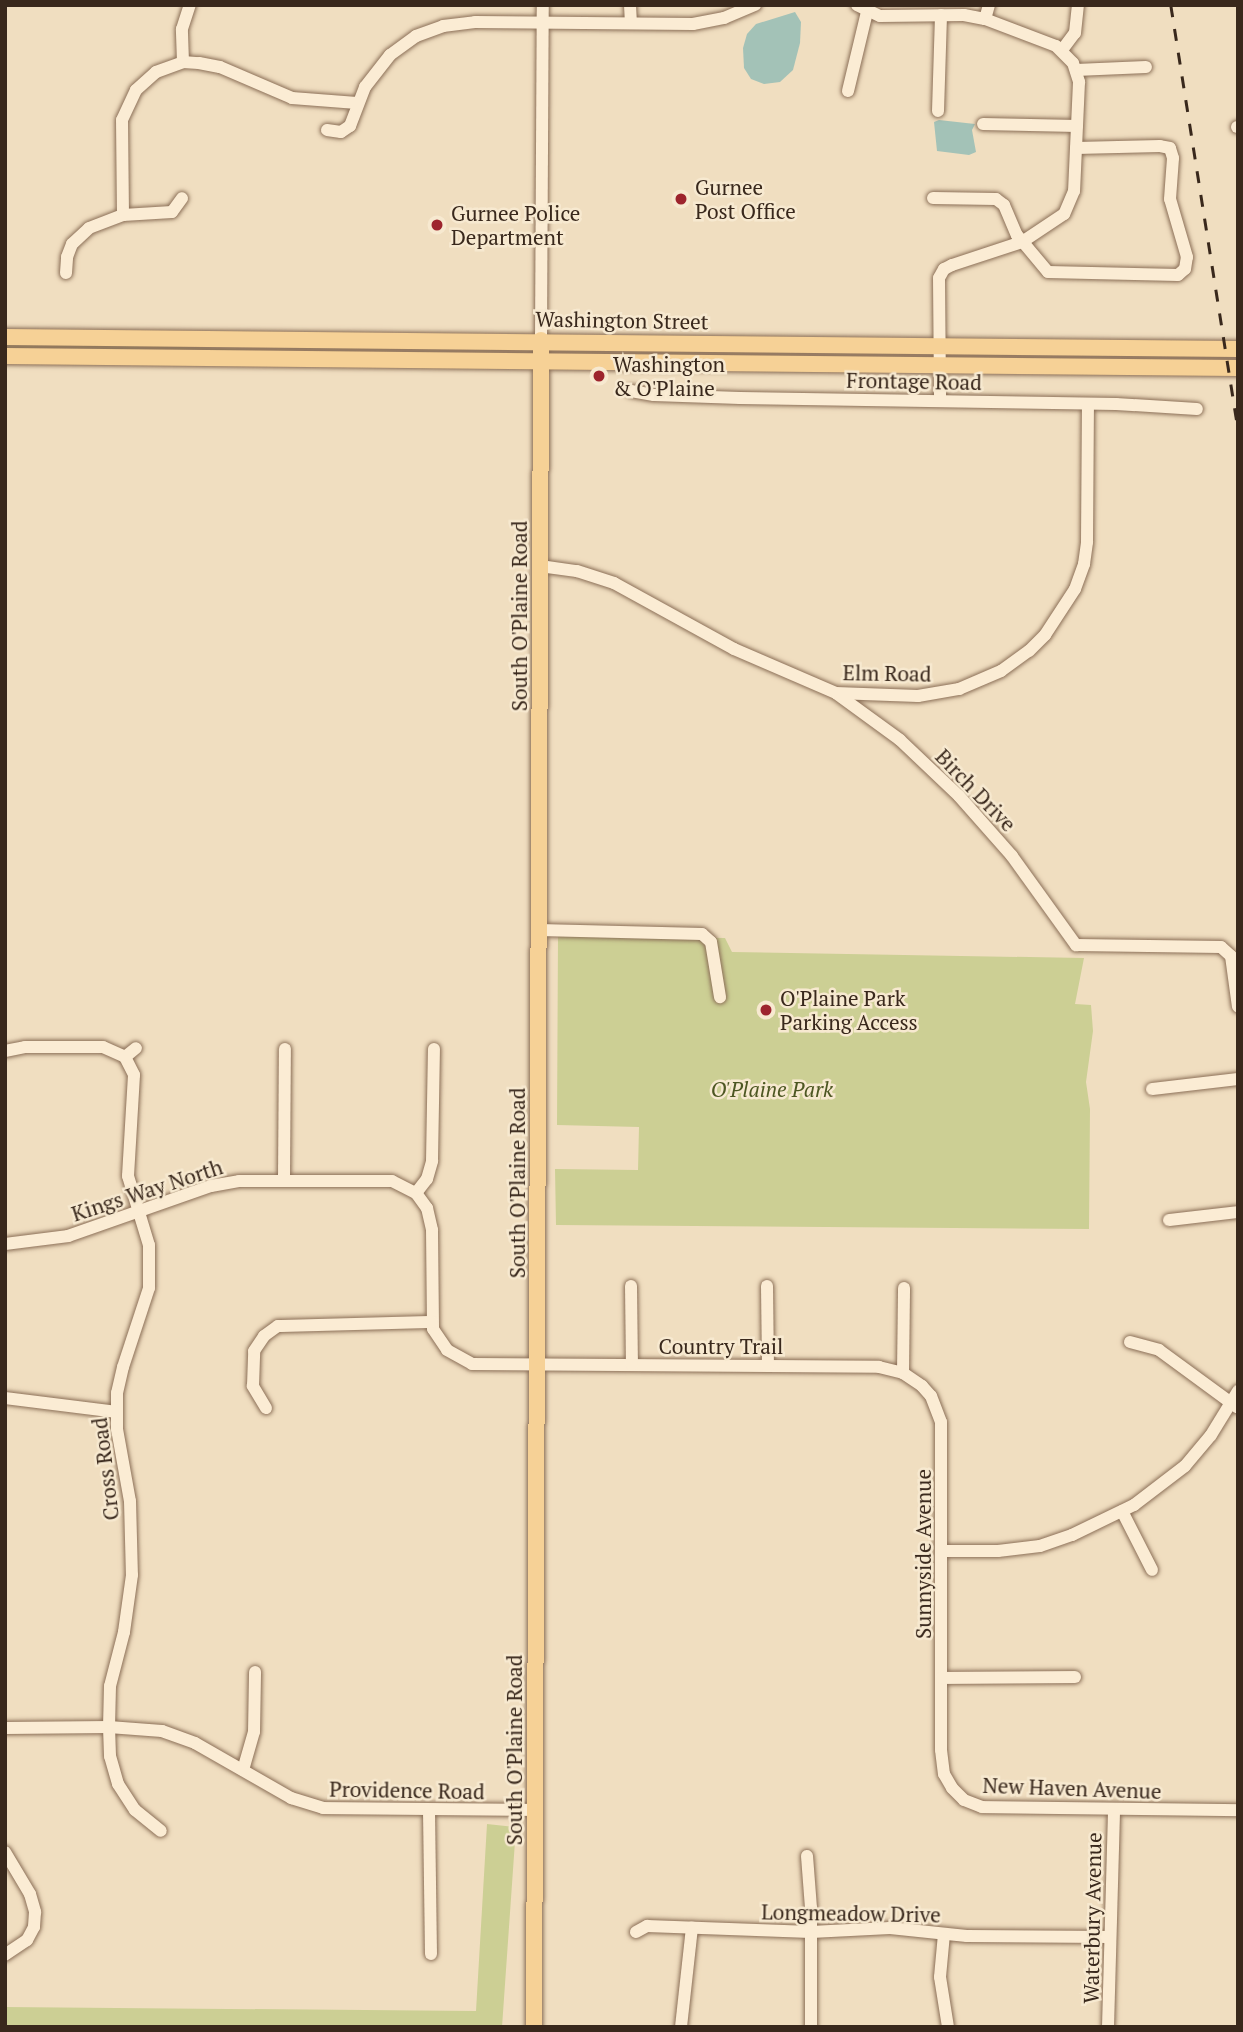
<!DOCTYPE html>
<style>
body{margin:0}
#map{position:relative;width:1243px;height:2032px;overflow:hidden;background:#f0dec0;font-family:"PT Serif",serif}
div>[style]{position:absolute}
.green>*{inset:0;background:#cccf94}
.water>*{inset:0;background:#a3c2b7}
.roads{filter:drop-shadow(0 0 2px #8b6f57) drop-shadow(0 0 2px #8b6f57)}
.minor>*{height:12px;margin:-6px;padding:0 6px;transform-origin:6px;border-radius:6px;background:#fbecd4}
.major>*{height:16px;margin:-8px;padding:0 8px;transform-origin:8px;border-radius:8px;background:#f6d196}
.rail>*{height:2.5px;margin-top:-1.25px;transform-origin:0;background:repeating-linear-gradient(90deg,#39281c 0 12px,transparent 0 24px)}
.dots>*{width:19px;height:19px;translate:-50% -50%;box-sizing:border-box;border:4px solid #f7e9d0;border-radius:50%}
span{translate:-50% -50%;white-space:nowrap;text-align:center;line-height:1.15;-webkit-text-stroke:5px #f7e9d0;paint-order:stroke}
.poi-label{font-size:21px;color:#39281c}
.left{translate:0 -50%;text-align:left}
.street-label{font-size:21px;color:#39281c}
.park-label{font-size:21px;color:#4d5722;font-style:italic}
.frame{position:absolute;inset:0;border:7px solid #39281c;pointer-events:none}
</style>
<div id="map">
<div class="green">
<i style="clip-path:polygon(5px 345px,159px 346px,248px 350px,5px 348px)"></i>
<i style="clip-path:polygon(558px 936px,725px 938px,732px 952px,1084px 958px,1075px 1004px,1091px 1005px,1093px 1031px,1086px 1082px,1090px 1109px,1089px 1229px,556px 1225px,555px 1169px,638px 1170px,639px 1127px,557px 1125px)"></i>
<i style="clip-path:polygon(487px 1824px,516px 1827px,502px 2027px,5px 2027px,5px 2007px,476px 2011px)"></i>
</div>
<div class="water">
<i style="clip-path:polygon(795px 12px,801px 22px,800px 43px,793px 70px,780px 82px,764px 84px,751px 79px,744px 68px,743px 48px,747px 34px,756px 24px)"></i>
<i style="clip-path:polygon(939px 120px,975px 124px,972px 130px,976px 152px,969px 155px,937px 151px,934px 122px)"></i>
</div>
<div class="roads">
<div class="minor">
<i style="left:630px;top:5px;width:18px;rotate:87deg"></i>
<i style="left:857px;top:5px;width:25px;rotate:26deg"></i>
<i style="left:880px;top:16px;width:84px;rotate:-0.7deg"></i>
<i style="left:964px;top:15px;width:21px;rotate:11deg"></i>
<i style="left:985px;top:19px;width:76px;rotate:20.8deg"></i>
<i style="left:1056px;top:46px;width:24px;rotate:45deg"></i>
<i style="left:1073px;top:63px;width:20px;rotate:72deg"></i>
<i style="left:1079px;top:82px;width:109px;rotate:92.6deg"></i>
<i style="left:1074px;top:191px;width:25px;rotate:113deg"></i>
<i style="left:1064px;top:214px;width:50px;rotate:146.3deg"></i>
<i style="left:1022px;top:242px;width:74px;rotate:161.8deg"></i>
<i style="left:952px;top:265px;width:9px;rotate:153deg"></i>
<i style="left:944px;top:269px;width:10px;rotate:119deg"></i>
<i style="left:939px;top:278px;width:122px;rotate:89.5deg"></i>
<i style="left:985px;top:19px;width:15px;rotate:-74deg"></i>
<i style="left:1062px;top:50px;width:21px;rotate:-53deg"></i>
<i style="left:1075px;top:33px;width:28px;rotate:-84deg"></i>
<i style="left:183px;top:62px;width:33px;rotate:-92deg"></i>
<i style="left:182px;top:29px;width:25px;rotate:-72deg"></i>
<i style="left:1076px;top:70px;width:70px;rotate:-2.5deg"></i>
<i style="left:848px;top:91px;width:81px;rotate:-76.5deg"></i>
<i style="left:938px;top:111px;width:96px;rotate:-88.2deg"></i>
<i style="left:983px;top:124px;width:94px;rotate:1.2deg"></i>
<i style="left:1237px;top:127px;width:1px"></i>
<i style="left:327px;top:130px;width:14px;rotate:8deg"></i>
<i style="left:341px;top:132px;width:11px;rotate:-34deg"></i>
<i style="left:350px;top:126px;width:42px;rotate:-69deg"></i>
<i style="left:365px;top:87px;width:41px;rotate:-52deg"></i>
<i style="left:390px;top:55px;width:32px;rotate:-36deg"></i>
<i style="left:416px;top:36px;width:29px;rotate:-20deg"></i>
<i style="left:443px;top:26px;width:32px;rotate:-7deg"></i>
<i style="left:475px;top:22px;width:218px;rotate:0.5deg"></i>
<i style="left:693px;top:24px;width:32px;rotate:-11deg"></i>
<i style="left:724px;top:18px;width:34px;rotate:-23deg"></i>
<i style="left:933px;top:198px;width:63px;rotate:0.9deg"></i>
<i style="left:996px;top:199px;width:10px;rotate:37deg"></i>
<i style="left:1004px;top:205px;width:33px;rotate:67deg"></i>
<i style="left:1017px;top:235px;width:48px;rotate:50deg"></i>
<i style="left:1048px;top:272px;width:130px;rotate:1.3deg"></i>
<i style="left:1178px;top:275px;width:9px;rotate:-41deg"></i>
<i style="left:1185px;top:269px;width:12px;rotate:-81deg"></i>
<i style="left:1187px;top:257px;width:60px;rotate:-106.3deg"></i>
<i style="left:1170px;top:199px;width:41px;rotate:-85.8deg"></i>
<i style="left:1173px;top:158px;width:10px;rotate:-107deg"></i>
<i style="left:1170px;top:148px;width:10px;rotate:-169deg"></i>
<i style="left:1160px;top:146px;width:84px;rotate:178.6deg"></i>
<i style="left:123px;top:215px;width:95px;rotate:-90.6deg"></i>
<i style="left:122px;top:120px;width:33px;rotate:-65deg"></i>
<i style="left:136px;top:90px;width:27px;rotate:-42deg"></i>
<i style="left:156px;top:72px;width:29px;rotate:-20deg"></i>
<i style="left:183px;top:62px;width:16px;rotate:4deg"></i>
<i style="left:199px;top:63px;width:21px;rotate:11deg"></i>
<i style="left:220px;top:67px;width:78px;rotate:23.3deg"></i>
<i style="left:292px;top:98px;width:65px;rotate:4.4deg"></i>
<i style="left:66px;top:273px;width:16px;rotate:-86deg"></i>
<i style="left:67px;top:257px;width:14px;rotate:-69deg"></i>
<i style="left:72px;top:244px;width:23px;rotate:-43deg"></i>
<i style="left:89px;top:228px;width:36px;rotate:-21deg"></i>
<i style="left:123px;top:215px;width:49px;rotate:-3.5deg"></i>
<i style="left:172px;top:212px;width:17px;rotate:-54deg"></i>
<i style="left:541px;top:340px;width:335px;rotate:-89.7deg"></i>
<i style="left:631px;top:391px;width:23px;rotate:10deg"></i>
<i style="left:654px;top:395px;width:86px;rotate:2deg"></i>
<i style="left:740px;top:398px;width:376px;rotate:0.9deg"></i>
<i style="left:1116px;top:404px;width:81px;rotate:3.5deg"></i>
<i style="left:540px;top:566px;width:37px;rotate:8deg"></i>
<i style="left:577px;top:571px;width:39px;rotate:18deg"></i>
<i style="left:614px;top:583px;width:137px;rotate:28.8deg"></i>
<i style="left:734px;top:649px;width:111px;rotate:23.3deg"></i>
<i style="left:836px;top:693px;width:82px;rotate:2.1deg"></i>
<i style="left:918px;top:696px;width:42px;rotate:-9.7deg"></i>
<i style="left:959px;top:689px;width:46px;rotate:-23.2deg"></i>
<i style="left:1001px;top:671px;width:34px;rotate:-36deg"></i>
<i style="left:1029px;top:651px;width:23px;rotate:-45deg"></i>
<i style="left:1045px;top:635px;width:55px;rotate:-56.9deg"></i>
<i style="left:1075px;top:589px;width:27px;rotate:-70deg"></i>
<i style="left:1084px;top:564px;width:22px;rotate:-82deg"></i>
<i style="left:1087px;top:542px;width:138px;rotate:-89.6deg"></i>
<i style="left:837px;top:694px;width:78px;rotate:36.1deg"></i>
<i style="left:900px;top:740px;width:81px;rotate:43.5deg"></i>
<i style="left:959px;top:796px;width:80px;rotate:48.5deg"></i>
<i style="left:1012px;top:856px;width:110px;rotate:54.3deg"></i>
<i style="left:1076px;top:945px;width:145px;rotate:0.8deg"></i>
<i style="left:1221px;top:947px;width:13px;rotate:42deg"></i>
<i style="left:1231px;top:956px;width:51px;rotate:82.2deg"></i>
<i style="left:539px;top:930px;width:163px;rotate:1.4deg"></i>
<i style="left:702px;top:934px;width:12px;rotate:42deg"></i>
<i style="left:711px;top:942px;width:56px;rotate:80.7deg"></i>
<i style="left:5px;top:1051px;width:20px;rotate:-11deg"></i>
<i style="left:25px;top:1047px;width:78px"></i>
<i style="left:103px;top:1047px;width:24px;rotate:24deg"></i>
<i style="left:125px;top:1057px;width:20px;rotate:63deg"></i>
<i style="left:134px;top:1075px;width:101px;rotate:93.4deg"></i>
<i style="left:128px;top:1176px;width:72px;rotate:73.1deg"></i>
<i style="left:149px;top:1245px;width:43px;rotate:90deg"></i>
<i style="left:149px;top:1288px;width:83px;rotate:108.2deg"></i>
<i style="left:123px;top:1367px;width:27px;rotate:103deg"></i>
<i style="left:117px;top:1393px;width:36px;rotate:90deg"></i>
<i style="left:117px;top:1429px;width:73px;rotate:79.8deg"></i>
<i style="left:130px;top:1501px;width:74px;rotate:88.5deg"></i>
<i style="left:132px;top:1575px;width:58px;rotate:98deg"></i>
<i style="left:124px;top:1632px;width:56px;rotate:104.5deg"></i>
<i style="left:110px;top:1686px;width:41px;rotate:91.4deg"></i>
<i style="left:109px;top:1727px;width:29px;rotate:88deg"></i>
<i style="left:110px;top:1756px;width:29px;rotate:74deg"></i>
<i style="left:118px;top:1784px;width:31px;rotate:57deg"></i>
<i style="left:135px;top:1810px;width:33px;rotate:39deg"></i>
<i style="left:125px;top:1057px;width:14px;rotate:-39deg"></i>
<i style="left:1152px;top:1089px;width:87px;rotate:-6.6deg"></i>
<i style="left:284px;top:1179px;width:130px;rotate:-89.6deg"></i>
<i style="left:416px;top:1193px;width:18px;rotate:-52deg"></i>
<i style="left:427px;top:1179px;width:19px;rotate:-74deg"></i>
<i style="left:432px;top:1161px;width:112px;rotate:-89deg"></i>
<i style="left:1169px;top:1220px;width:69px;rotate:-6.6deg"></i>
<i style="left:5px;top:1244px;width:64px;rotate:-7.2deg"></i>
<i style="left:68px;top:1236px;width:151px;rotate:-19.3deg"></i>
<i style="left:211px;top:1186px;width:28px;rotate:-10deg"></i>
<i style="left:239px;top:1181px;width:153px"></i>
<i style="left:392px;top:1181px;width:27px;rotate:27deg"></i>
<i style="left:416px;top:1193px;width:19px;rotate:54deg"></i>
<i style="left:427px;top:1208px;width:23px;rotate:77deg"></i>
<i style="left:432px;top:1230px;width:99px;rotate:89.4deg"></i>
<i style="left:433px;top:1329px;width:25px;rotate:56deg"></i>
<i style="left:447px;top:1350px;width:29px;rotate:29deg"></i>
<i style="left:472px;top:1364px;width:407px;rotate:0.4deg"></i>
<i style="left:879px;top:1367px;width:25px;rotate:14deg"></i>
<i style="left:903px;top:1373px;width:23px;rotate:34deg"></i>
<i style="left:922px;top:1386px;width:13px;rotate:48deg"></i>
<i style="left:931px;top:1396px;width:28px;rotate:69deg"></i>
<i style="left:941px;top:1422px;width:328px;rotate:90deg"></i>
<i style="left:941px;top:1750px;width:24px;rotate:83deg"></i>
<i style="left:944px;top:1774px;width:16px;rotate:60deg"></i>
<i style="left:952px;top:1788px;width:17px;rotate:45deg"></i>
<i style="left:964px;top:1800px;width:19px;rotate:21deg"></i>
<i style="left:982px;top:1807px;width:256px;rotate:0.7deg"></i>
<i style="left:631px;top:1286px;width:79px;rotate:89.3deg"></i>
<i style="left:767px;top:1286px;width:80px;rotate:89.3deg"></i>
<i style="left:1130px;top:1342px;width:30px;rotate:15deg"></i>
<i style="left:1159px;top:1350px;width:97px;rotate:36.2deg"></i>
<i style="left:903px;top:1373px;width:85px;rotate:-89.3deg"></i>
<i style="left:5px;top:1398px;width:113px;rotate:7.1deg"></i>
<i style="left:266px;top:1408px;width:26px;rotate:-121deg"></i>
<i style="left:253px;top:1386px;width:35px;rotate:-88deg"></i>
<i style="left:254px;top:1351px;width:18px;rotate:-56deg"></i>
<i style="left:264px;top:1336px;width:17px;rotate:-36deg"></i>
<i style="left:278px;top:1326px;width:154px;rotate:-1.5deg"></i>
<i style="left:1122px;top:1511px;width:66px;rotate:63deg"></i>
<i style="left:942px;top:1551px;width:56px"></i>
<i style="left:998px;top:1551px;width:42px;rotate:-6.8deg"></i>
<i style="left:1040px;top:1546px;width:34px;rotate:-19deg"></i>
<i style="left:1072px;top:1535px;width:69px;rotate:-25.8deg"></i>
<i style="left:1134px;top:1505px;width:64px;rotate:-37.4deg"></i>
<i style="left:1185px;top:1466px;width:40px;rotate:-50deg"></i>
<i style="left:1211px;top:1435px;width:52px;rotate:-58.5deg"></i>
<i style="left:942px;top:1678px;width:133px;rotate:-0.4deg"></i>
<i style="left:5px;top:1728px;width:104px;rotate:-0.6deg"></i>
<i style="left:109px;top:1727px;width:53px;rotate:4.3deg"></i>
<i style="left:162px;top:1731px;width:35px;rotate:20deg"></i>
<i style="left:195px;top:1743px;width:111px;rotate:29.8deg"></i>
<i style="left:291px;top:1798px;width:34px;rotate:17deg"></i>
<i style="left:323px;top:1808px;width:211px;rotate:0.5deg"></i>
<i style="left:243px;top:1770px;width:40px;rotate:-74deg"></i>
<i style="left:254px;top:1732px;width:60px;rotate:-89deg"></i>
<i style="left:429px;top:1811px;width:143px;rotate:89.2deg"></i>
<i style="left:5px;top:1852px;width:49px;rotate:59.2deg"></i>
<i style="left:30px;top:1894px;width:19px;rotate:74deg"></i>
<i style="left:35px;top:1912px;width:15px;rotate:94deg"></i>
<i style="left:34px;top:1927px;width:15px;rotate:118deg"></i>
<i style="left:27px;top:1940px;width:27px;rotate:146deg"></i>
<i style="left:807px;top:1856px;width:52px;rotate:85.6deg"></i>
<i style="left:811px;top:1908px;width:119px;rotate:90deg"></i>
<i style="left:636px;top:1932px;width:13px;rotate:-29deg"></i>
<i style="left:647px;top:1926px;width:164px;rotate:2.1deg"></i>
<i style="left:811px;top:1932px;width:79px;rotate:-2.9deg"></i>
<i style="left:890px;top:1928px;width:77px;rotate:5.9deg"></i>
<i style="left:967px;top:1936px;width:142px;rotate:0.4deg"></i>
<i style="left:944px;top:1934px;width:43px;rotate:95.3deg"></i>
<i style="left:940px;top:1977px;width:51px;rotate:80.9deg"></i>
<i style="left:681px;top:2027px;width:100px;rotate:-83.7deg"></i>
<i style="left:1108px;top:2027px;width:218px;rotate:-88.4deg"></i>
</div>
<div class="major">
<i style="left:5px;top:337px;width:1233px;rotate:0.56deg"></i>
<i style="left:5px;top:356px;width:1233px;rotate:0.56deg"></i>
<i style="left:534px;top:2027px;width:1687px;rotate:-89.76deg"></i>
</div>
</div>
<div class="rail">
<i style="left:1171px;top:5px;width:428px;rotate:81deg"></i>
</div>
<div class="dots">
<i style="left:681px;top:199px;background:#9d242d"></i>
<i style="left:437px;top:225px;background:#9d242d"></i>
<i style="left:599px;top:376px;background:#9d242d"></i>
<i style="left:766px;top:1010px;background:#9d242d"></i>
</div>
<div class="poi-label">
<span class="left" style="left:695px;top:199px">Gurnee<br>Post Office</span>
<span class="left" style="left:451px;top:225px">Gurnee Police<br>Department</span>
<span class="left" style="left:613px;top:376px">Washington<br>&amp; O'Plaine</span>
<span class="left" style="left:780px;top:1010px">O'Plaine Park<br>Parking Access</span>
</div>
<div class="street-label">
<span style="left:622px;top:320px;rotate:1deg">Washington Street</span>
<span style="left:914px;top:381px;rotate:1deg">Frontage Road</span>
<span style="left:519px;top:616px;rotate:-90deg">South O'Plaine Road</span>
<span style="left:887px;top:673px;rotate:1deg">Elm Road</span>
<span style="left:976px;top:790px;rotate:46deg">Birch Drive</span>
<span style="left:517px;top:1183px;rotate:-90deg">South O'Plaine Road</span>
<span style="left:147px;top:1190px;rotate:-18deg">Kings Way North</span>
<span style="left:721px;top:1346px">Country Trail</span>
<span style="left:105px;top:1469px;rotate:-97deg">Cross Road</span>
<span style="left:923px;top:1554px;rotate:-90deg">Sunnyside Avenue</span>
<span style="left:514px;top:1750px;rotate:-90deg">South O'Plaine Road</span>
<span style="left:1072px;top:1788px;rotate:2deg">New Haven Avenue</span>
<span style="left:407px;top:1790px;rotate:1deg">Providence Road</span>
<span style="left:851px;top:1913px;rotate:1deg">Longmeadow Drive</span>
<span style="left:1092px;top:1918px;rotate:-89deg">Waterbury Avenue</span>
</div>
<div class="park-label">
<span style="left:772px;top:1089px">O'Plaine Park</span>
</div>
<div class="frame"></div>
</div>
